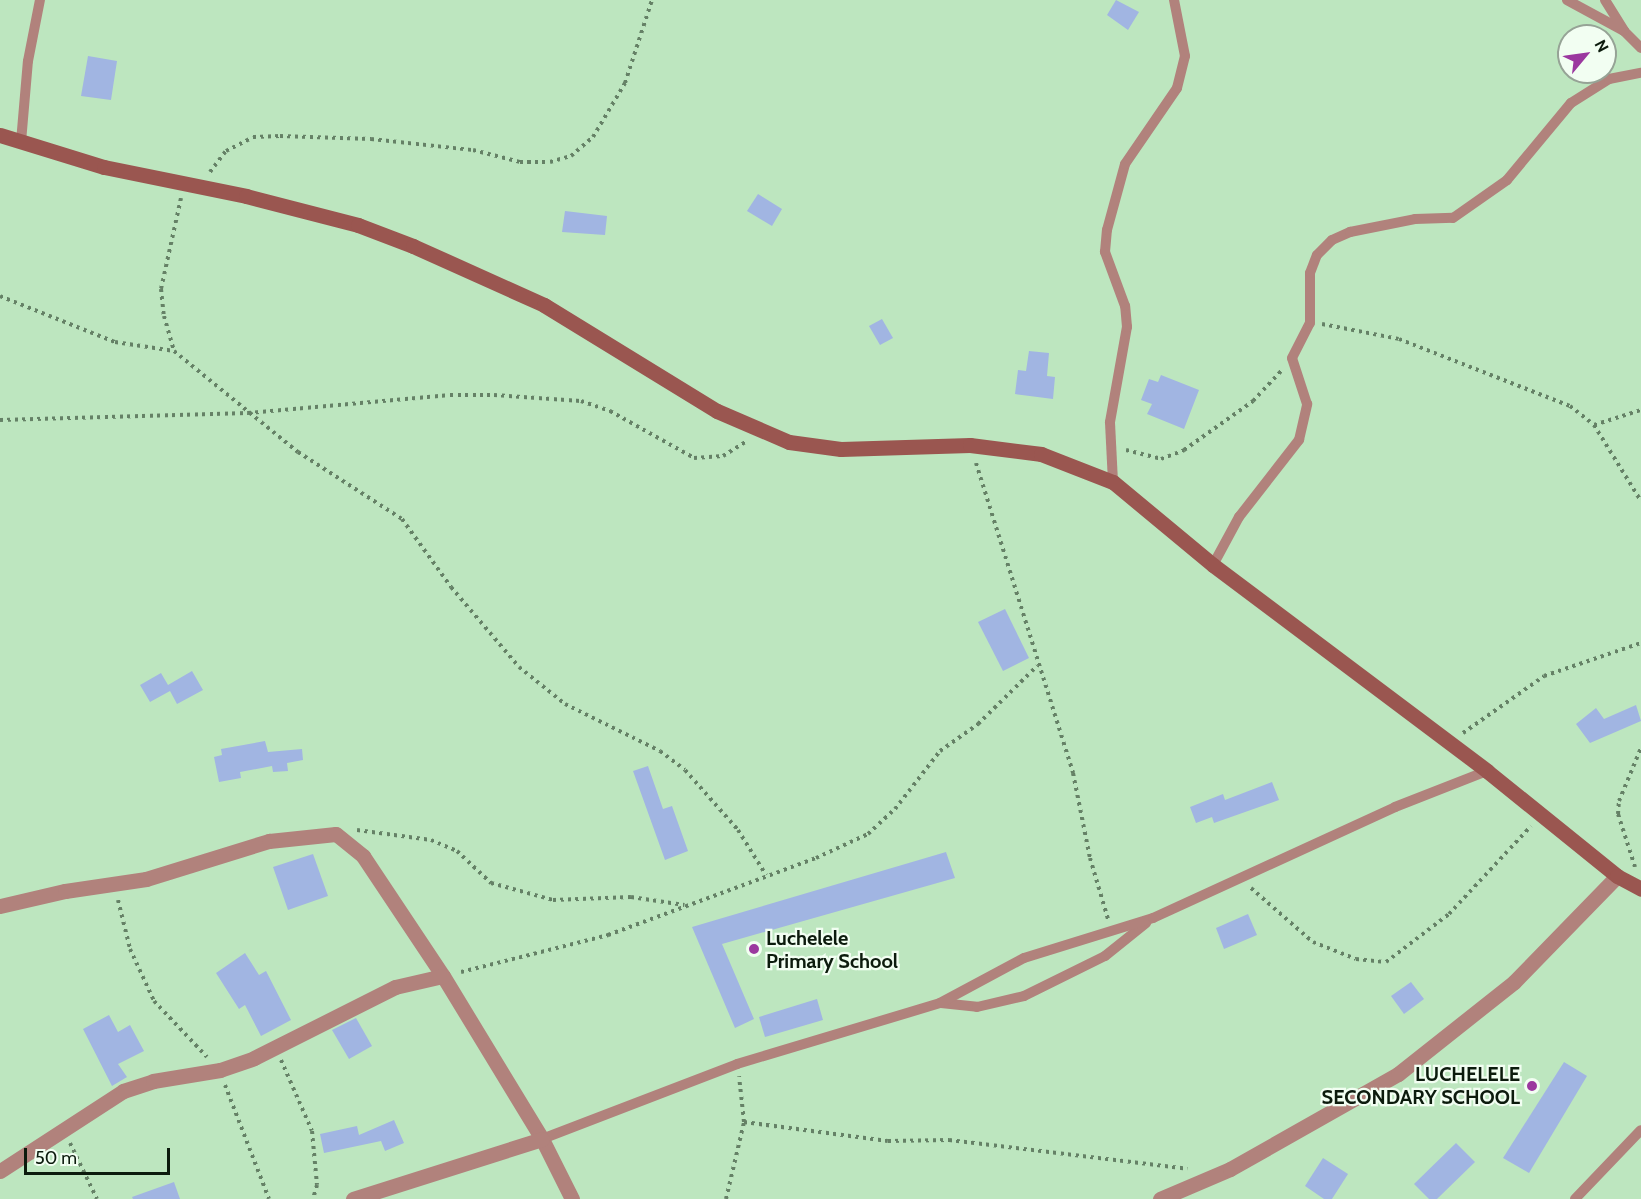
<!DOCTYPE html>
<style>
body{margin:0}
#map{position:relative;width:1641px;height:1199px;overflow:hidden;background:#bde6bf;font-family:Cabin,sans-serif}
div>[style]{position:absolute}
.building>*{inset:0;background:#a1b5e2}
.path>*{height:4px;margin-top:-2px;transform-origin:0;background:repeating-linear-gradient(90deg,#658166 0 3px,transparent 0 7.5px)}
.service>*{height:10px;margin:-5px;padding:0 5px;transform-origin:5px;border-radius:5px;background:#b1827c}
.minor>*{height:15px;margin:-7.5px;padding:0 7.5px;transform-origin:7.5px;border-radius:7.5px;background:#b1827c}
.secondary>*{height:15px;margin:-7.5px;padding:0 7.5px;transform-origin:7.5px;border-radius:7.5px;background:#9a5650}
.dots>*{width:16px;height:16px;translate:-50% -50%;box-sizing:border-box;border:3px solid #f2fef2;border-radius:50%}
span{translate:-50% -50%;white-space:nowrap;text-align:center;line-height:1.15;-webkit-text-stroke:4.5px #f2fef2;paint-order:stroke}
.poi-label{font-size:20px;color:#0c1b0d;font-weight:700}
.left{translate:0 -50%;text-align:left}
.right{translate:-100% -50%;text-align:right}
.north{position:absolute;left:1557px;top:24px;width:60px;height:60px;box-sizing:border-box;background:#f2fef2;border:2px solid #96a396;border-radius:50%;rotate:61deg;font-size:16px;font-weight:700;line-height:24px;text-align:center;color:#0c1b0d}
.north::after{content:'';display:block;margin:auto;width:21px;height:27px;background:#9b389f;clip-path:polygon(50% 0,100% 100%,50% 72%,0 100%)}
.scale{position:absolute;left:24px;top:1148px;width:146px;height:27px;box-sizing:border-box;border:3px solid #0c1b0d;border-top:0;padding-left:8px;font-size:18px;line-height:21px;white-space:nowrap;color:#0c1b0d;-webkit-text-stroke:4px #f2fef2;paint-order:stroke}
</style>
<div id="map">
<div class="building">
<i style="clip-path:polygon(1116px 0,1139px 12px,1128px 30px,1107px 15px)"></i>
<i style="clip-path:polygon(88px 56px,117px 61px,111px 100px,81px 96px)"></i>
<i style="clip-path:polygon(758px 194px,782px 209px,772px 226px,747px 211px)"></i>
<i style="clip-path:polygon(565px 211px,607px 216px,605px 235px,562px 232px)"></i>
<i style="clip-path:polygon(882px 319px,893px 338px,880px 345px,869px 326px)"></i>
<i style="clip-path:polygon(1029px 351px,1049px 353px,1047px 376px,1055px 377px,1053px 399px,1015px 394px,1018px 370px,1026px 371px)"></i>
<i style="clip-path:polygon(1161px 375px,1199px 390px,1184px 429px,1147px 414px,1152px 404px,1141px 400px,1149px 379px,1158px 382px)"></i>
<i style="clip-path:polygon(1005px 609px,1029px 658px,1003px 671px,978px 622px)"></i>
<i style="clip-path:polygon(192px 671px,203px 690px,177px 704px,170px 691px,150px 702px,140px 685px,161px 673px,168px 685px)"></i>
<i style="clip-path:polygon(1636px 705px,1641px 721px,1590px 743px,1576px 724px,1596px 708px,1604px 719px)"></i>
<i style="clip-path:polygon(265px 741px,268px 752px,302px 749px,303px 760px,287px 763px,288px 771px,273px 772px,272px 766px,240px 772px,241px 778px,219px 782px,214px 757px,222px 755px,221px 749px)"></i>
<i style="clip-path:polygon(648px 766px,663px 809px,672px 806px,688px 851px,665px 860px,633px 771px)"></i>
<i style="clip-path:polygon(1272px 782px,1279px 800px,1214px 823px,1212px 817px,1196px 823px,1190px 807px,1223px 794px,1225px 800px)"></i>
<i style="clip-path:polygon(946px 852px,955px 878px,722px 944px,754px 1019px,735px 1028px,692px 927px)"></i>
<i style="clip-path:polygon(313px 854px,328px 896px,288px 910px,273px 867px)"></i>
<i style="clip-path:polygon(1248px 914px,1257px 935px,1224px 949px,1216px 928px)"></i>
<i style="clip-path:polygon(245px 953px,259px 975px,266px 971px,291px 1020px,261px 1036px,245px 1005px,239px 1009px,216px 973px)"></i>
<i style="clip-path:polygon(1411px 982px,1424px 999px,1404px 1014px,1391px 996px)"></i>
<i style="clip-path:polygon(817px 999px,823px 1020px,765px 1037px,759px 1017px)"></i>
<i style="clip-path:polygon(109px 1015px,118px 1032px,130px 1025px,144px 1051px,118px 1064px,127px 1077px,112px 1086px,83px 1029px)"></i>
<i style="clip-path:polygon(356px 1018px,372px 1046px,349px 1059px,332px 1030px)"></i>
<i style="clip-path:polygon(1564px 1062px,1587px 1076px,1529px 1173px,1503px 1158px)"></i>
<i style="clip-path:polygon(394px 1120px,404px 1143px,385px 1151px,381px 1141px,324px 1153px,320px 1134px,357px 1126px,359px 1135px)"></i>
<i style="clip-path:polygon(1456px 1143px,1475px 1162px,1437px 1199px,1429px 1199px,1414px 1184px)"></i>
<i style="clip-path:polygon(1323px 1158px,1348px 1174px,1332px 1199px,1324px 1199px,1305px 1186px)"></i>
<i style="clip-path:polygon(174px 1182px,180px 1199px,133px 1199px,132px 1197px)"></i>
</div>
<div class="path">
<i style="left:210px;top:172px;width:26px;rotate:-53deg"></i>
<i style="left:226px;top:151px;width:30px;rotate:-27deg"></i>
<i style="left:253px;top:137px;width:27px;rotate:-2deg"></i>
<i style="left:280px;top:136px;width:91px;rotate:1.9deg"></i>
<i style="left:371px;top:139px;width:103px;rotate:6.2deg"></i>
<i style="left:473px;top:150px;width:49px;rotate:14.3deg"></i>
<i style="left:520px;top:162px;width:30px"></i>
<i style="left:550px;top:162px;width:22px;rotate:-16deg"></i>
<i style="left:571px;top:156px;width:29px;rotate:-41deg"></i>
<i style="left:593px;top:137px;width:63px;rotate:-59.3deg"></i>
<i style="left:625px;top:83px;width:87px;rotate:-72deg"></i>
<i style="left:181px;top:198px;width:93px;rotate:102.4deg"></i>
<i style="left:161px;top:289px;width:27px;rotate:84deg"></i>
<i style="left:164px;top:316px;width:36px;rotate:74deg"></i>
<i style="left:174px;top:351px;width:160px;rotate:39.2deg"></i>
<i style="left:298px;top:452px;width:124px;rotate:32.8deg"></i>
<i style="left:402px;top:519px;width:84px;rotate:54.2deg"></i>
<i style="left:451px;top:587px;width:105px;rotate:49.6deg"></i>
<i style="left:519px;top:667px;width:59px;rotate:38.8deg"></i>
<i style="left:565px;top:704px;width:106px;rotate:26.3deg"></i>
<i style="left:660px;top:751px;width:31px;rotate:37deg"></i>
<i style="left:685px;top:770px;width:80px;rotate:48.5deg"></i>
<i style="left:738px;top:830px;width:53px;rotate:58.1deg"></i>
<i style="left:0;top:296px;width:124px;rotate:21.8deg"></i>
<i style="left:115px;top:342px;width:60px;rotate:8.7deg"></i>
<i style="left:1322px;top:324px;width:78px;rotate:11deg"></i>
<i style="left:1399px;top:339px;width:184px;rotate:21.4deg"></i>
<i style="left:1570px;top:406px;width:31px;rotate:38deg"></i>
<i style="left:1594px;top:425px;width:89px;rotate:58.3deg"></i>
<i style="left:0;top:420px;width:248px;rotate:-1.6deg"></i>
<i style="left:248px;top:413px;width:203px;rotate:-5.1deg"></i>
<i style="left:450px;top:395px;width:44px"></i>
<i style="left:494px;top:395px;width:87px;rotate:3.9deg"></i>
<i style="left:581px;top:401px;width:31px;rotate:19deg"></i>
<i style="left:610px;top:411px;width:96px;rotate:29.2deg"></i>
<i style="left:694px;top:458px;width:29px;rotate:-4deg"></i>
<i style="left:723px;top:456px;width:28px;rotate:-32deg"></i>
<i style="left:1594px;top:425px;width:49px;rotate:-17.7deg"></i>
<i style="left:1126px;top:450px;width:36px;rotate:14deg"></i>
<i style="left:1161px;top:459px;width:25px;rotate:-21deg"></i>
<i style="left:1184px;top:450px;width:85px;rotate:-35.4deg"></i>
<i style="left:1253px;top:401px;width:42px;rotate:-46.9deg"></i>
<i style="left:976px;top:463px;width:325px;rotate:72.6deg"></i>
<i style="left:1073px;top:773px;width:87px;rotate:78.7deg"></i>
<i style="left:1090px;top:858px;width:64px;rotate:73.6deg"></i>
<i style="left:1463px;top:733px;width:99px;rotate:-35.1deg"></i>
<i style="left:1544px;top:676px;width:102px;rotate:-18.8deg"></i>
<i style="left:357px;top:830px;width:75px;rotate:7.7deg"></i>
<i style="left:431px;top:840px;width:28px;rotate:23deg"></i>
<i style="left:457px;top:851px;width:47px;rotate:43.3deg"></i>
<i style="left:491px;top:883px;width:64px;rotate:15.3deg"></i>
<i style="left:553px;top:900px;width:78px;rotate:-2.2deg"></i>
<i style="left:631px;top:897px;width:54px;rotate:8.6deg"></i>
<i style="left:1635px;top:867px;width:56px;rotate:-107.8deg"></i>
<i style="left:1618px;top:814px;width:13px;rotate:-86deg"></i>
<i style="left:1619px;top:801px;width:57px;rotate:-67.5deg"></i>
<i style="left:1251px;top:888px;width:82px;rotate:41.1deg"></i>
<i style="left:1313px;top:942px;width:46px;rotate:21.6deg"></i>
<i style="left:1356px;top:959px;width:30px;rotate:6deg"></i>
<i style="left:1386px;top:962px;width:79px;rotate:-37.3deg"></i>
<i style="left:1449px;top:914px;width:120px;rotate:-47deg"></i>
<i style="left:118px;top:900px;width:50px;rotate:76.2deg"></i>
<i style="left:130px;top:949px;width:57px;rotate:65.2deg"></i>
<i style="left:154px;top:1001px;width:77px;rotate:46.6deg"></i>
<i style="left:461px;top:972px;width:152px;rotate:-14.1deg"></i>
<i style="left:608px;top:935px;width:222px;rotate:-20.3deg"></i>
<i style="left:816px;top:858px;width:57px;rotate:-24.8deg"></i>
<i style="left:868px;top:834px;width:37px;rotate:-43deg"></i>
<i style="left:895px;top:809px;width:73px;rotate:-52.2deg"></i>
<i style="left:940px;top:751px;width:47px;rotate:-35.4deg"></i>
<i style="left:978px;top:724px;width:83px;rotate:-44.5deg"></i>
<i style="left:281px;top:1060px;width:77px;rotate:66.4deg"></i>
<i style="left:312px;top:1131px;width:54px;rotate:84.7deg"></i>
<i style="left:317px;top:1185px;width:15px;rotate:106deg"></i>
<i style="left:225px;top:1085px;width:122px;rotate:68.9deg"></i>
<i style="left:744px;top:1122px;width:145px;rotate:7.5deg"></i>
<i style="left:888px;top:1141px;width:61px;rotate:-0.9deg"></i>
<i style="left:949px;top:1140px;width:240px;rotate:6.9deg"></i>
<i style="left:70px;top:1143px;width:62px;rotate:64.3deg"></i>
<i style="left:726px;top:1199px;width:79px;rotate:-76.8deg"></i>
<i style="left:744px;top:1122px;width:46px;rotate:-96.2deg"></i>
</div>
<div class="service">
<i style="left:1567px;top:0;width:65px;rotate:28.5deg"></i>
<i style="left:1624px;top:31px;width:24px;rotate:45deg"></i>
<i style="left:1605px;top:0;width:36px;rotate:58deg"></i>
<i style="left:21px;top:142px;width:81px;rotate:-85.1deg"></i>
<i style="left:28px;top:61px;width:62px;rotate:-78.9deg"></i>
<i style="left:1113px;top:482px;width:60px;rotate:-92.9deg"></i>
<i style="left:1110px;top:422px;width:97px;rotate:-79.9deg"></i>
<i style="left:1127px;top:327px;width:21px;rotate:-95deg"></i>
<i style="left:1125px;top:306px;width:58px;rotate:-110.3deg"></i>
<i style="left:1105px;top:252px;width:22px;rotate:-85deg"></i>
<i style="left:1107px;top:230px;width:68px;rotate:-74.7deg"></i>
<i style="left:1125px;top:164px;width:92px;rotate:-55.6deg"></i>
<i style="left:1177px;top:88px;width:33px;rotate:-76deg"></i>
<i style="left:1185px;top:56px;width:57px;rotate:-101.1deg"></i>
<i style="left:1213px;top:565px;width:55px;rotate:-61.6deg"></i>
<i style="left:1239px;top:517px;width:98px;rotate:-52.1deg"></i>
<i style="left:1299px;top:440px;width:37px;rotate:-77deg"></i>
<i style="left:1307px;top:404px;width:48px;rotate:-108.1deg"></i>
<i style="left:1292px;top:358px;width:39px;rotate:-63deg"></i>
<i style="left:1310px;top:323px;width:50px;rotate:-90deg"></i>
<i style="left:1310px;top:273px;width:19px;rotate:-69deg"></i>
<i style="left:1317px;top:255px;width:21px;rotate:-45deg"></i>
<i style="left:1332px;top:240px;width:20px;rotate:-24deg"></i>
<i style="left:1350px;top:232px;width:66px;rotate:-11.3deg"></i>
<i style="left:1415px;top:219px;width:38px;rotate:-2deg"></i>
<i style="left:1453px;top:218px;width:66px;rotate:-35.1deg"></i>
<i style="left:1507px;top:180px;width:100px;rotate:-50.3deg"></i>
<i style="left:1571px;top:103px;width:45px;rotate:-32.3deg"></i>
<i style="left:1609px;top:79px;width:33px;rotate:-11deg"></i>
<i style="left:941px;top:1003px;width:36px;rotate:6deg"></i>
<i style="left:977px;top:1007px;width:48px;rotate:-13.2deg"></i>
<i style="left:1024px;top:996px;width:90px;rotate:-26.3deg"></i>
<i style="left:1105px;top:956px;width:53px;rotate:-38.8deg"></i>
<i style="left:542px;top:1139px;width:209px;rotate:-21deg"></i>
<i style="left:737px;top:1064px;width:212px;rotate:-16.7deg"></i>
<i style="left:940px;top:1003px;width:95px;rotate:-28.2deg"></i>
<i style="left:1024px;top:958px;width:135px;rotate:-17.2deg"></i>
<i style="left:1153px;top:918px;width:266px;rotate:-24.6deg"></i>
<i style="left:1395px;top:807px;width:99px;rotate:-21.4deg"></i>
<i style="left:1575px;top:1199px;width:95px;rotate:-46.3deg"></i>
</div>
<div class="minor">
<i style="left:0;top:906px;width:67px;rotate:-13deg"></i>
<i style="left:65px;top:891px;width:82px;rotate:-8.4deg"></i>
<i style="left:146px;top:879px;width:129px;rotate:-17.2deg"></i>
<i style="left:269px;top:841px;width:67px;rotate:-6deg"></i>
<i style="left:336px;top:834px;width:35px;rotate:39deg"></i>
<i style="left:363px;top:856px;width:144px;rotate:56.3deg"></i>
<i style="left:443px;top:976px;width:191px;rotate:58.7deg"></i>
<i style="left:542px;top:1139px;width:67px;rotate:63.4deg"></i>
<i style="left:0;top:1171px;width:147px;rotate:-33deg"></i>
<i style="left:123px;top:1091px;width:32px;rotate:-18deg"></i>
<i style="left:153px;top:1081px;width:68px;rotate:-9.3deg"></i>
<i style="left:220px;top:1070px;width:36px;rotate:-19deg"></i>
<i style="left:254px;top:1058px;width:158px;rotate:-26.7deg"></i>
<i style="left:395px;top:987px;width:49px;rotate:-12.9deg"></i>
<i style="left:353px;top:1199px;width:198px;rotate:-17.6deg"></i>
<i style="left:1160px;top:1199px;width:76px;rotate:-23.2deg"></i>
<i style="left:1230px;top:1169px;width:193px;rotate:-29.5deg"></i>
<i style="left:1398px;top:1074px;width:148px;rotate:-38.4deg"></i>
<i style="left:1514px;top:982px;width:148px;rotate:-45.8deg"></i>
</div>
<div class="secondary">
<i style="left:0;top:135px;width:109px;rotate:17.1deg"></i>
<i style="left:104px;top:167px;width:145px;rotate:11.5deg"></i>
<i style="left:246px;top:196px;width:116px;rotate:14.5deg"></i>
<i style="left:358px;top:225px;width:59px;rotate:20.9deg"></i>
<i style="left:413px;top:246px;width:144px;rotate:24.2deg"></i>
<i style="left:544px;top:305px;width:203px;rotate:31.5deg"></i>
<i style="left:717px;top:411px;width:78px;rotate:23.3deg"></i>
<i style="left:789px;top:442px;width:52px;rotate:7.7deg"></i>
<i style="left:841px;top:449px;width:129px;rotate:-1.8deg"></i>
<i style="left:970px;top:445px;width:72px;rotate:7.2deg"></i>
<i style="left:1041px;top:454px;width:77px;rotate:21.3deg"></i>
<i style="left:1113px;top:482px;width:130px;rotate:39.7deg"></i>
<i style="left:1213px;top:565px;width:343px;rotate:36.9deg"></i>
<i style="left:1487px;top:771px;width:167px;rotate:38.9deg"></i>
<i style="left:1617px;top:876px;width:27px;rotate:28deg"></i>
</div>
<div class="dots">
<i style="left:754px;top:949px;background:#9b389f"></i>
<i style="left:1532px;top:1086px;background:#9b389f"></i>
</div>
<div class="poi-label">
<span class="left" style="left:766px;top:950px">Luchelele<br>Primary School</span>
<span class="right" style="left:1520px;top:1086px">LUCHELELE<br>SECONDARY SCHOOL</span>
</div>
<div class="north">N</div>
<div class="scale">50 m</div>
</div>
